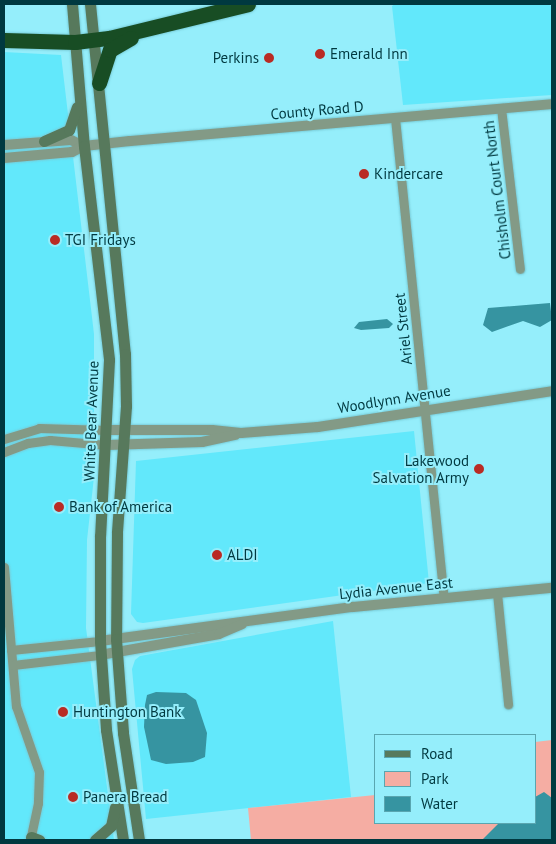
<!DOCTYPE html>
<style>
body{margin:0}
#map{position:relative;width:556px;height:844px;overflow:hidden;background:#95eefb;font-family:"PT Sans",sans-serif}
div>[style]{position:absolute}
.built>*{inset:0;background:#62e8fb}
.green>*{inset:0;background:#f5ada3}
.water>*{inset:0;background:#3694a1}
.roads{filter:drop-shadow(0 0 1px #77cad6) drop-shadow(0 0 1px #77cad6)}
.minor>*{height:9px;margin:-4.5px;padding:0 4.5px;transform-origin:4.5px;border-radius:4.5px;background:#839a86}
.tertiary>*{height:10px;margin:-5px;padding:0 5px;transform-origin:5px;border-radius:5px;background:#839a86}
.secondary>*{height:11px;margin:-5.5px;padding:0 5.5px;transform-origin:5.5px;border-radius:5.5px;background:#57795c}
.motorway>*{height:15px;margin:-7.5px;padding:0 7.5px;transform-origin:7.5px;border-radius:7.5px;background:#184d24}
.dots>*{width:14px;height:14px;translate:-50% -50%;box-sizing:border-box;border:2px solid #95eefb;border-radius:50%}
span{translate:-50% -50%;white-space:nowrap;text-align:center;line-height:1.15;-webkit-text-stroke:4px #95eefb;paint-order:stroke}
.poi-label{font-size:15px;color:#003940}
.left{translate:0 -50%;text-align:left}
.right{translate:-100% -50%;text-align:right}
.street-label{font-size:15px;color:#003940}
.frame{position:absolute;inset:0;border:5px solid #003940;pointer-events:none}
.legend{position:absolute;left:374px;top:734px;width:162px;height:90px;box-sizing:border-box;background:#95eefb;border:1px solid #59a6b0;margin:0;padding:6px 9px;list-style:none;font-size:15px;color:#003940}
.legend li{display:flex;align-items:center;gap:10px;height:25px}
.legend b{width:25px;border:1px solid #59a6b0}
</style>
<div id="map">
<div class="built">
<i style="clip-path:polygon(395px 4px,549px 4px,552px 8px,552px 95px,403px 105px,392px 6px)"></i>
<i style="clip-path:polygon(4px 52px,61px 55px,94px 334px,94px 477px,87px 540px,86px 628px,114px 840px,4px 840px)"></i>
<i style="clip-path:polygon(414px 431px,429px 583px,143px 623px,137px 622px,131px 614px,136px 461px)"></i>
<i style="clip-path:polygon(333px 621px,351px 797px,146px 819px,132px 669px,135px 660px,140px 656px)"></i>
</div>
<div class="green">
<i style="clip-path:polygon(552px 740px,552px 840px,251px 840px,248px 808px,375px 795px,375px 823px,535px 823px,535px 742px)"></i>
</div>
<div class="water">
<i style="clip-path:polygon(550px 303px,552px 320px,540px 327px,523px 321px,492px 332px,483px 325px,488px 308px)"></i>
<i style="clip-path:polygon(387px 319px,393px 324px,389px 328px,361px 330px,354px 328px,359px 322px)"></i>
<i style="clip-path:polygon(156px 692px,186px 693px,196px 700px,207px 733px,205px 757px,193px 762px,166px 764px,151px 760px,144px 727px,145px 705px,147px 695px)"></i>
<i style="clip-path:polygon(544px 792px,552px 798px,552px 840px,482px 840px,499px 823px,535px 823px,535px 797px)"></i>
</div>
<div class="roads">
<div class="minor">
<i style="left:501px;top:108px;width:162px;rotate:83.3deg"></i>
<i style="left:395px;top:118px;width:482px;rotate:84.2deg"></i>
<i style="left:4px;top:439px;width:37px;rotate:-17deg"></i>
<i style="left:39px;top:428px;width:68px;rotate:1.7deg"></i>
<i style="left:4px;top:452px;width:26px;rotate:-21deg"></i>
<i style="left:28px;top:443px;width:22px;rotate:-8deg"></i>
<i style="left:50px;top:440px;width:57px;rotate:5deg"></i>
<i style="left:4px;top:567px;width:140px;rotate:85.1deg"></i>
<i style="left:16px;top:706px;width:70px;rotate:70.8deg"></i>
<i style="left:39px;top:772px;width:31px;rotate:92deg"></i>
<i style="left:38px;top:803px;width:38px;rotate:102deg"></i>
<i style="left:497px;top:593px;width:112px;rotate:84.3deg"></i>
<i style="left:11px;top:650px;width:89px;rotate:-5.8deg"></i>
<i style="left:13px;top:665px;width:88px;rotate:-6.6deg"></i>
</div>
<div class="tertiary">
<i style="left:4px;top:145px;width:67px;rotate:-4.3deg"></i>
<i style="left:71px;top:140px;width:14px;rotate:25deg"></i>
<i style="left:4px;top:158px;width:68px;rotate:-5deg"></i>
<i style="left:72px;top:152px;width:13px;rotate:-27deg"></i>
<i style="left:84px;top:146px;width:46px;rotate:-6.2deg"></i>
<i style="left:130px;top:141px;width:424px;rotate:-5deg"></i>
<i style="left:107px;top:430px;width:105px"></i>
<i style="left:212px;top:430px;width:29px;rotate:6deg"></i>
<i style="left:241px;top:433px;width:77px;rotate:-4.5deg"></i>
<i style="left:318px;top:427px;width:237px;rotate:-8.7deg"></i>
<i style="left:107px;top:445px;width:95px;rotate:-1.8deg"></i>
<i style="left:202px;top:442px;width:34px;rotate:-12deg"></i>
<i style="left:100px;top:641px;width:255px;rotate:-7.7deg"></i>
<i style="left:353px;top:607px;width:200px;rotate:-5.5deg"></i>
<i style="left:100px;top:655px;width:121px;rotate:-10deg"></i>
<i style="left:219px;top:634px;width:25px;rotate:-23deg"></i>
</div>
<div class="secondary">
<i style="left:72px;top:4px;width:143px;rotate:85.2deg"></i>
<i style="left:84px;top:146px;width:215px;rotate:83.3deg"></i>
<i style="left:109px;top:360px;width:176px;rotate:92.9deg"></i>
<i style="left:100px;top:536px;width:105px;rotate:90deg"></i>
<i style="left:100px;top:641px;width:89px;rotate:86.1deg"></i>
<i style="left:106px;top:730px;width:111px;rotate:81.2deg"></i>
<i style="left:90px;top:4px;width:352px;rotate:84.3deg"></i>
<i style="left:125px;top:354px;width:52px;rotate:88.9deg"></i>
<i style="left:126px;top:406px;width:127px;rotate:94.1deg"></i>
<i style="left:117px;top:533px;width:106px;rotate:90.5deg"></i>
<i style="left:116px;top:639px;width:94px;rotate:85.7deg"></i>
<i style="left:123px;top:733px;width:108px;rotate:81.5deg"></i>
<i style="left:44px;top:141px;width:27px;rotate:-24deg"></i>
<i style="left:69px;top:130px;width:24px;rotate:-71deg"></i>
<i style="left:31px;top:837px;width:9px;rotate:21deg"></i>
<i style="left:95px;top:840px;width:21px;rotate:-41deg"></i>
<i style="left:111px;top:826px;width:19px;rotate:-78deg"></i>
</div>
<div class="motorway">
<i style="left:4px;top:40px;width:71px;rotate:1.6deg"></i>
<i style="left:75px;top:42px;width:34px;rotate:-7deg"></i>
<i style="left:109px;top:38px;width:143px;rotate:-13.7deg"></i>
<i style="left:99px;top:83px;width:35px;rotate:-72deg"></i>
<i style="left:110px;top:50px;width:24px;rotate:-30deg"></i>
</div>
</div>
<div class="dots">
<i style="left:320px;top:54px;background:#b92b24"></i>
<i style="left:269px;top:58px;background:#b92b24"></i>
<i style="left:364px;top:174px;background:#b92b24"></i>
<i style="left:55px;top:240px;background:#b92b24"></i>
<i style="left:479px;top:469px;background:#b92b24"></i>
<i style="left:59px;top:507px;background:#b92b24"></i>
<i style="left:217px;top:555px;background:#b92b24"></i>
<i style="left:63px;top:712px;background:#b92b24"></i>
<i style="left:73px;top:797px;background:#b92b24"></i>
</div>
<div class="poi-label">
<span class="left" style="left:330px;top:54px">Emerald Inn</span>
<span class="right" style="left:259px;top:58px">Perkins</span>
<span class="left" style="left:374px;top:174px">Kindercare</span>
<span class="left" style="left:65px;top:240px">TGI Fridays</span>
<span class="right" style="left:469px;top:469px">Lakewood<br>Salvation Army</span>
<span class="left" style="left:69px;top:507px">Bank of America</span>
<span class="left" style="left:227px;top:555px">ALDI</span>
<span class="left" style="left:73px;top:712px">Huntington Bank</span>
<span class="left" style="left:83px;top:797px">Panera Bread</span>
</div>
<div class="street-label">
<span style="left:317px;top:110px;rotate:-5deg">County Road D</span>
<span style="left:497px;top:190px;rotate:-97deg">Chisholm Court North</span>
<span style="left:403px;top:329px;rotate:-96deg">Ariel Street</span>
<span style="left:394px;top:399px;rotate:-9deg">Woodlynn Avenue</span>
<span style="left:91px;top:421px;rotate:-88deg">White Bear Avenue</span>
<span style="left:396px;top:588px;rotate:-6deg">Lydia Avenue East</span>
</div>
<div class="frame"></div>
<ul class="legend">
<li><b style="height:6px;background:#57795c"></b>Road</li>
<li><b style="height:14px;background:#f5ada3"></b>Park</li>
<li><b style="height:14px;background:#3694a1"></b>Water</li>
</ul>
</div>
